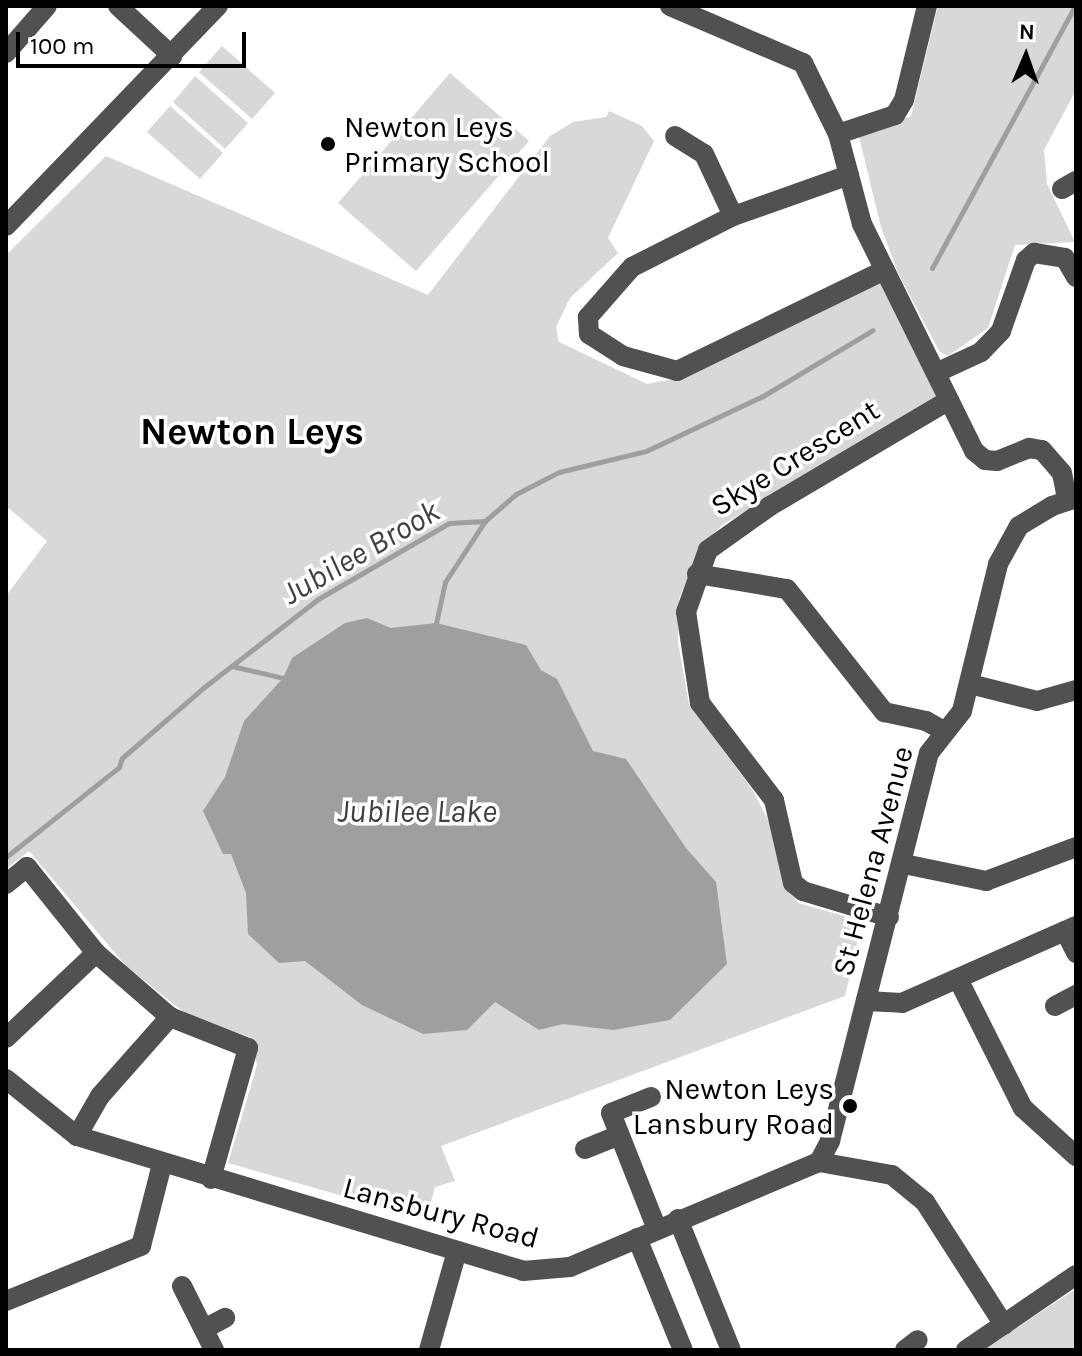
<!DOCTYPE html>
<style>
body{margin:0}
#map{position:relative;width:1082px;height:1356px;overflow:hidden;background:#fff;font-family:Karla,sans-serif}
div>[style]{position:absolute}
.green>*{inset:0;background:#d8d8d8}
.water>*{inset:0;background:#9f9f9f}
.stream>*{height:5px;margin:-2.5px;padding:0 2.5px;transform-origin:2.5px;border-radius:2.5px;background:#9f9f9f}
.minor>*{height:20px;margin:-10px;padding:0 10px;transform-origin:10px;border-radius:10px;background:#515151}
.dots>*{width:22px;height:22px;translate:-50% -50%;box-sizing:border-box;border:4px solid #fff;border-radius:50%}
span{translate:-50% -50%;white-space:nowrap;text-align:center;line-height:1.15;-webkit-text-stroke:7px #fff;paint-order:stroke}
.poi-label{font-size:30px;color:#000}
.left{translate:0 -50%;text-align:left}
.right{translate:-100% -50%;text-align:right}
.street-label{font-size:30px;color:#000}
.water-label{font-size:32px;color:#404040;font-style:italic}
.district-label{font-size:38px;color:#000;font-weight:700}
.frame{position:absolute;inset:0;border:8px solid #000;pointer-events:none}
.north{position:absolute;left:986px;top:16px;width:80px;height:80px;-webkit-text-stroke:6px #fff;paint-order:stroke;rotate:2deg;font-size:22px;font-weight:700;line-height:32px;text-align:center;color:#000}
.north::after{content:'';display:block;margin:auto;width:28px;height:36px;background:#000;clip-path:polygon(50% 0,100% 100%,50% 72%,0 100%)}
.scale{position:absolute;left:16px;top:32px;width:230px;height:36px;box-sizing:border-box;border:4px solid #000;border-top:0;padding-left:10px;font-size:24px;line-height:28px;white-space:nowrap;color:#000;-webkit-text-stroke:6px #fff;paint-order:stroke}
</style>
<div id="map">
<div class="green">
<i style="clip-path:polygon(938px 6px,1076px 6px,1076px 90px,1044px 150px,1047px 184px,1075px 242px,1015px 245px,988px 328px,948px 356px,939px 351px,898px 273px,881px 227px,859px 137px,911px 116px)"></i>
<i style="clip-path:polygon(222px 46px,275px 93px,252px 119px,199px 72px)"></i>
<i style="clip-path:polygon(450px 73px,529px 141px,416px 271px,338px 203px)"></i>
<i style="clip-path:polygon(195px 76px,248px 123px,225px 149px,173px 102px)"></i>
<i style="clip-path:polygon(170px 106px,223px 153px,200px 179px,147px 132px)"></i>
<i style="clip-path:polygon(609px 111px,642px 126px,654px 141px,608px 238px,618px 253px,570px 298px,556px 327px,559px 342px,647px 384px,673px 379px,881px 281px,936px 397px,722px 525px,699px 549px,679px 599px,678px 642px,689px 704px,752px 789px,777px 837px,785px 882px,798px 903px,862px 921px,845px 996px,441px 1146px,455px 1181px,435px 1187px,426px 1220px,228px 1163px,257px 1065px,250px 1037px,191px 1018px,126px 966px,29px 851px,6px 869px,6px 596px,47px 541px,6px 506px,6px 255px,106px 156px,428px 295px,550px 136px,573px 122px,606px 117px)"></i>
<i style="clip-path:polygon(1076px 1289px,1076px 1350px,982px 1350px)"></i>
</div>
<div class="water">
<i style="clip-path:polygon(367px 618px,391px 628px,436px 623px,526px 645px,541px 670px,557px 679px,593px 751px,626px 759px,686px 848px,716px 882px,727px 964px,670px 1020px,613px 1030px,563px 1024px,539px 1030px,495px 1002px,467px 1030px,423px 1034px,362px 1005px,305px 961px,279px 963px,248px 934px,246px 893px,231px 854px,223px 854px,203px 811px,225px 777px,244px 721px,283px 678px,292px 658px,345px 623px)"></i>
</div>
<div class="stream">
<i style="left:932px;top:268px;width:298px;rotate:-61.4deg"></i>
<i style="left:436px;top:623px;width:42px;rotate:-77.6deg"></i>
<i style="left:445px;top:582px;width:73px;rotate:-56.7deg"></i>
<i style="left:232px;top:666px;width:52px;rotate:13.2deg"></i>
<i style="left:6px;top:857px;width:144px;rotate:-38.5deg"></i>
<i style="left:119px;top:767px;width:9px;rotate:-72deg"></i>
<i style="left:122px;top:758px;width:107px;rotate:-40.8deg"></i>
<i style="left:203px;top:688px;width:145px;rotate:-37.7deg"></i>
<i style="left:318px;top:599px;width:151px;rotate:-30.1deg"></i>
<i style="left:449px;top:523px;width:36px;rotate:-3deg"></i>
<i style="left:485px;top:521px;width:41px;rotate:-41.1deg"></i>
<i style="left:516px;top:494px;width:48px;rotate:-27.1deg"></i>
<i style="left:559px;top:472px;width:89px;rotate:-13.6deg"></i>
<i style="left:646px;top:451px;width:129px;rotate:-25.2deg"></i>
<i style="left:763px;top:396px;width:128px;rotate:-31deg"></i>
</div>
<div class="minor">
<i style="left:118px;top:6px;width:74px;rotate:42.8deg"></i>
<i style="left:670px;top:6px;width:145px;rotate:23.2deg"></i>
<i style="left:803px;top:63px;width:79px;rotate:63.8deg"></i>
<i style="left:838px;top:134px;width:93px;rotate:75.1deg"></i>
<i style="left:862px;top:224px;width:253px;rotate:63.7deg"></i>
<i style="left:974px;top:451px;width:14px;rotate:39deg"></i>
<i style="left:985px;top:460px;width:12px;rotate:5deg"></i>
<i style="left:997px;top:461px;width:35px;rotate:-22deg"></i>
<i style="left:1029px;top:448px;width:13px;rotate:9deg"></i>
<i style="left:1042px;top:450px;width:30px;rotate:49deg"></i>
<i style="left:1062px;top:473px;width:25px;rotate:79deg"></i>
<i style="left:6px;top:53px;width:62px;rotate:-48.9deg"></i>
<i style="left:838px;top:134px;width:60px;rotate:-18.4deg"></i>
<i style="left:895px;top:115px;width:17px;rotate:-59deg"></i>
<i style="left:904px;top:100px;width:97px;rotate:-76.3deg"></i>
<i style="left:675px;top:136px;width:34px;rotate:32deg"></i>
<i style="left:704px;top:154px;width:68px;rotate:64.9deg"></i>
<i style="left:849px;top:175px;width:123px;rotate:160.5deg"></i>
<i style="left:733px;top:216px;width:113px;rotate:153.2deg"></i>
<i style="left:632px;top:267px;width:67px;rotate:131.3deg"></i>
<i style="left:588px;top:317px;width:17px;rotate:87deg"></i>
<i style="left:589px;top:334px;width:40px;rotate:32.9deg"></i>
<i style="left:623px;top:356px;width:56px;rotate:15.5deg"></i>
<i style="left:677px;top:371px;width:231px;rotate:-25.9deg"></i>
<i style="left:1062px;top:189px;width:16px;rotate:-30deg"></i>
<i style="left:6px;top:226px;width:306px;rotate:-46.1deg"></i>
<i style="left:938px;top:372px;width:47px;rotate:-24.9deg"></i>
<i style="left:981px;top:352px;width:29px;rotate:-46deg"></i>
<i style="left:1001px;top:331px;width:75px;rotate:-70.6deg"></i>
<i style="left:1026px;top:260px;width:11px;rotate:-41deg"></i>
<i style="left:1034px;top:253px;width:31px;rotate:9deg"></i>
<i style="left:1065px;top:258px;width:22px;rotate:60deg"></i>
<i style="left:697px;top:574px;width:91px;rotate:9.5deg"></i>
<i style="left:787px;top:589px;width:157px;rotate:51.7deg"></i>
<i style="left:884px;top:712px;width:43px;rotate:12.1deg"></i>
<i style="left:926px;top:721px;width:21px;rotate:29deg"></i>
<i style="left:970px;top:684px;width:69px;rotate:14.2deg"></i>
<i style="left:1037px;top:701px;width:41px;rotate:-15.8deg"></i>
<i style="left:904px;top:864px;width:84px;rotate:11.7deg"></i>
<i style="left:986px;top:881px;width:96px;rotate:-20.7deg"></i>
<i style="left:6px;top:884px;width:27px;rotate:-39deg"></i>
<i style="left:27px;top:867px;width:110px;rotate:51.3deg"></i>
<i style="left:96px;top:953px;width:98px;rotate:40.9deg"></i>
<i style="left:170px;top:1017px;width:84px;rotate:21.7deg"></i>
<i style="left:248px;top:1048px;width:136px;rotate:105.8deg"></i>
<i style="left:889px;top:917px;width:90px;rotate:-163.2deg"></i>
<i style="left:803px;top:891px;width:13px;rotate:-141deg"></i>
<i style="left:793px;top:883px;width:85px;rotate:-102.9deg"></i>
<i style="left:774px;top:800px;width:122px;rotate:-127.3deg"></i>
<i style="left:700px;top:703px;width:92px;rotate:-98.7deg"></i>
<i style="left:686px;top:612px;width:66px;rotate:-70.5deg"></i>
<i style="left:708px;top:550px;width:76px;rotate:-35.4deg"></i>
<i style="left:770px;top:506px;width:208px;rotate:-30.6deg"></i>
<i style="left:1065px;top:931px;width:25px;rotate:63deg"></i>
<i style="left:958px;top:979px;width:144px;rotate:63.3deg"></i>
<i style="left:1023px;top:1108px;width:72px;rotate:42.2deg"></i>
<i style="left:866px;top:1001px;width:36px;rotate:3deg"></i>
<i style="left:902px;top:1003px;width:190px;rotate:-23.9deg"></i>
<i style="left:1055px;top:1006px;width:24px;rotate:-28deg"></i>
<i style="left:6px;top:1038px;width:124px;rotate:-43.4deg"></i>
<i style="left:6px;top:1079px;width:91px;rotate:38.8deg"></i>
<i style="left:77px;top:1136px;width:466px;rotate:16.8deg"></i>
<i style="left:523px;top:1271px;width:47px;rotate:-4.9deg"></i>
<i style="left:570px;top:1267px;width:270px;rotate:-22.9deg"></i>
<i style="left:819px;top:1162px;width:74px;rotate:10.1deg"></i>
<i style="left:892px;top:1175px;width:43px;rotate:39.3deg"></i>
<i style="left:925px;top:1202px;width:146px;rotate:57.3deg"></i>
<i style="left:651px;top:1097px;width:43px;rotate:158.2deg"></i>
<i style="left:611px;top:1113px;width:125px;rotate:68.4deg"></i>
<i style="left:77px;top:1136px;width:46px;rotate:-60.1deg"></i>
<i style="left:100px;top:1096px;width:106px;rotate:-48.5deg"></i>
<i style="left:585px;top:1149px;width:35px;rotate:-22deg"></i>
<i style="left:819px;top:1162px;width:24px;rotate:-62deg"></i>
<i style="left:830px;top:1141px;width:400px;rotate:-75.7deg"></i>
<i style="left:929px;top:753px;width:53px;rotate:-51.8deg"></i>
<i style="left:962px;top:711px;width:151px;rotate:-76.2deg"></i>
<i style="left:998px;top:564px;width:43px;rotate:-61.1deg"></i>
<i style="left:1019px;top:526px;width:39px;rotate:-31deg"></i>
<i style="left:1052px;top:506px;width:25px;rotate:-18deg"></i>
<i style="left:678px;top:1219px;width:141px;rotate:68deg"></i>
<i style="left:637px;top:1238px;width:121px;rotate:67.7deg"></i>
<i style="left:182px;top:1286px;width:72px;rotate:63.4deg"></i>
<i style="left:6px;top:1301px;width:146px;rotate:-22.2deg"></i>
<i style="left:141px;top:1246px;width:85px;rotate:-75.6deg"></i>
<i style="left:204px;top:1329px;width:24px;rotate:-28deg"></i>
<i style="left:429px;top:1350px;width:103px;rotate:-74.2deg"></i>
<i style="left:905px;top:1350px;width:16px;rotate:-38deg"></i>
<i style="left:966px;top:1350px;width:133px;rotate:-34.3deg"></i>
</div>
<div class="dots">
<i style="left:328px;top:144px;background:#000"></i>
<i style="left:850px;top:1106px;background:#000"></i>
</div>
<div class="poi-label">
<span class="left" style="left:344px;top:144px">Newton Leys<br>Primary School</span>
<span class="right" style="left:834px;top:1106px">Newton Leys<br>Lansbury Road</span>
</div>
<div class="street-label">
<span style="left:795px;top:458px;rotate:-32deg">Skye Crescent</span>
<span style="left:873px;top:861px;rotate:-75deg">St Helena Avenue</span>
<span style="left:441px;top:1213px;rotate:15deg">Lansbury Road</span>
</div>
<div class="water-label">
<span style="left:361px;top:553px;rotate:-30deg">Jubilee Brook</span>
<span style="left:417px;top:812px">Jubilee Lake</span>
</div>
<div class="district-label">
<span style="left:252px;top:432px">Newton Leys</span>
</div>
<div class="frame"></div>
<div class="north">N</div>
<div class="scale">100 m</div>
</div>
